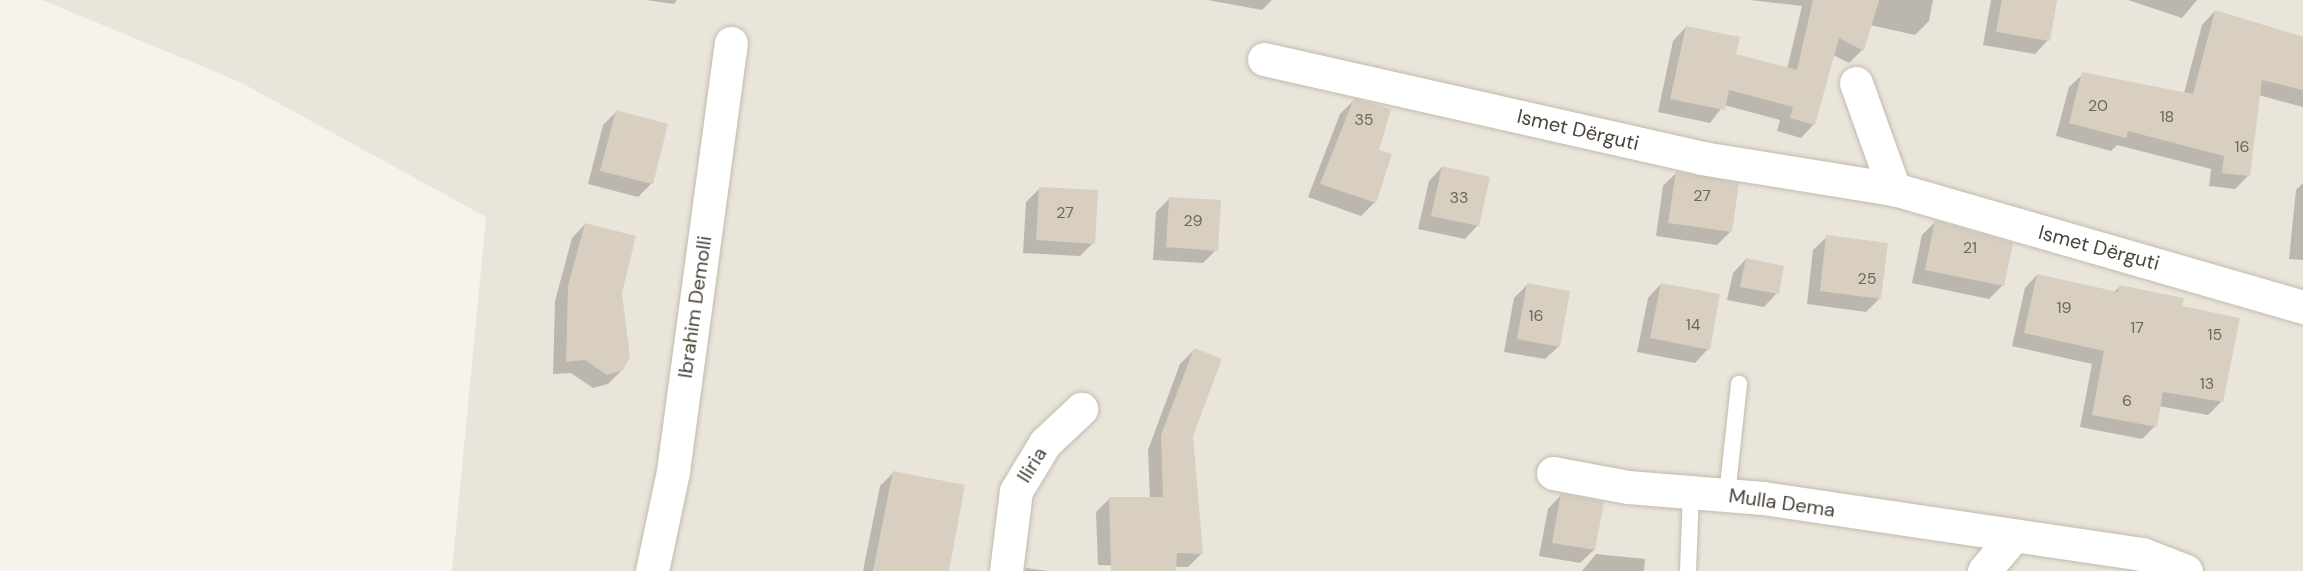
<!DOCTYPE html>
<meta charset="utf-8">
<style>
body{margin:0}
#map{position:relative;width:2303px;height:571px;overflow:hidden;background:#f6f3ec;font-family:"DM Sans",sans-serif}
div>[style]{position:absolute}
.residential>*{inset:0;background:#eae5da}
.shadow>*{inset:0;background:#0003}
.building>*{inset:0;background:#d8cfc1}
.roads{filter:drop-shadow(0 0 2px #c2bbae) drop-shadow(0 0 2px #c2bbae)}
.lane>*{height:16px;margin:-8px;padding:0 8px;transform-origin:8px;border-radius:8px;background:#fff}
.street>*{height:33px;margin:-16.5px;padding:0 16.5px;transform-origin:16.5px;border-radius:16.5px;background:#fff}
span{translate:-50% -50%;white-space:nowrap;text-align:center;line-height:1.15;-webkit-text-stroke:5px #fff;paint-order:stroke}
.number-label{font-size:16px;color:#6e675b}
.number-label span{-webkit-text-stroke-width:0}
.street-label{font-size:20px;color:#4b4439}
</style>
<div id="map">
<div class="residential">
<i style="clip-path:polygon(42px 0,2303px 0,2303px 571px,452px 571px,486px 217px,240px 82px)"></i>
</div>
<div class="shadow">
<i style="clip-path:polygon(646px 0,677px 0,674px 4px)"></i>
<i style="clip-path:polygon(1208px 0,1272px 0,1262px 10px)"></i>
<i style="clip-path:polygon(1750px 0,1933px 0,1929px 21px,1915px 35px,1870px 25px,1862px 50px,1849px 63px,1833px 55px,1814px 124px,1801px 138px,1777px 131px,1780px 120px,1724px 105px,1710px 123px,1658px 112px,1673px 41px,1686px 27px,1735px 55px,1787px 69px,1802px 6px)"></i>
<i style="clip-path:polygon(1991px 0,2055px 0,2048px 40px,2035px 54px,1983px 45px)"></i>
<i style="clip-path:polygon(2128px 0,2197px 0,2182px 18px)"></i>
<i style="clip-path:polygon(2215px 11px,2303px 37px,2303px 107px,2258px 95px,2248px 176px,2235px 189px,2209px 186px,2211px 169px,2117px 145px,2111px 151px,2056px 136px,2069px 87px,2083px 74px,2184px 93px,2202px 25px)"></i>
<i style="clip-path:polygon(1354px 100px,1377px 151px,1375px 202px,1361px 216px,1308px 197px,1340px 114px)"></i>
<i style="clip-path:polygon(616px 112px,652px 183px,638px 197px,588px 184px,603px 125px)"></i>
<i style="clip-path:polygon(1442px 167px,1478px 225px,1465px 239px,1418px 229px,1429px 181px)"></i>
<i style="clip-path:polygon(1676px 173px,1731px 231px,1717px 245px,1656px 236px,1663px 186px)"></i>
<i style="clip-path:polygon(2303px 183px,2303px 260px,2289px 259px,2296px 190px)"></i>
<i style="clip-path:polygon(1040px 188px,1093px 243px,1080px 256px,1023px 253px,1026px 202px)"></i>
<i style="clip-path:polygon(1170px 198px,1216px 250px,1203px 263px,1153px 260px,1156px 212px)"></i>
<i style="clip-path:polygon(1935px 222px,2011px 244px,2002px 286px,1989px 299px,1912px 283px,1922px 235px)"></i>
<i style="clip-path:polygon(585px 224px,621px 293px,622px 370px,608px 384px,593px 388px,571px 373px,553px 374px,555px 301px,572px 238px)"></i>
<i style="clip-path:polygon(1827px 237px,1880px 298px,1866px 312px,1807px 304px,1813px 250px)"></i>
<i style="clip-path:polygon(1746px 259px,1777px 293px,1764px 307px,1727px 300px,1733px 273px)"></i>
<i style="clip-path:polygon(2037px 275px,2114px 292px,2120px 286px,2221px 402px,2208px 415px,2159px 406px,2155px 426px,2142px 439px,2080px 427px,2092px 364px,2012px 346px,2025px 288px)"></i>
<i style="clip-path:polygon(1528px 284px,1559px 346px,1545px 359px,1504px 352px,1514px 298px)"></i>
<i style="clip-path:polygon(1661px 284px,1708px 349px,1695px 363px,1637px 352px,1648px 298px)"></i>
<i style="clip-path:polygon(1194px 350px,1192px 436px,1202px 553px,1188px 567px,1098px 565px,1096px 512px,1110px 498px,1150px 498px,1148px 450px,1180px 364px)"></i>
<i style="clip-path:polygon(893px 473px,947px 571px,863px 571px,880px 486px)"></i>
<i style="clip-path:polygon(1561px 495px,1594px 550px,1580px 563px,1539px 556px,1548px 509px)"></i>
<i style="clip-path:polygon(1596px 554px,1645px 559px,1644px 571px,1582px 571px)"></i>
<i style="clip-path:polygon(1026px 568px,1048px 571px,1023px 571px)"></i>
</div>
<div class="building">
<i style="clip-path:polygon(1813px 0,1879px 0,1864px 51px,1839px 38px,1815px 125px,1790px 118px,1793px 107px,1729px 90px,1725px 110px,1670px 99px,1686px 26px,1740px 37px,1736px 54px,1797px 70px)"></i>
<i style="clip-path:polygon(2002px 0,2057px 0,2050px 41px,1996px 32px)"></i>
<i style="clip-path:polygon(2215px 10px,2303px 37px,2303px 90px,2262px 80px,2250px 176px,2222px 173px,2224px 156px,2128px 131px,2126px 138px,2069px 123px,2082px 72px,2193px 94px)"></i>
<i style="clip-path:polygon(1354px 98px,1391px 109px,1379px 150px,1392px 154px,1376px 203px,1320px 184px)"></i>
<i style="clip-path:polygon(616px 110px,668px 124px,653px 184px,600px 171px)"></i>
<i style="clip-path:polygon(1442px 166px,1490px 177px,1479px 226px,1431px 216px)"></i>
<i style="clip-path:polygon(1676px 171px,1739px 183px,1732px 232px,1668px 223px)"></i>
<i style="clip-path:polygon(1039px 187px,1098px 190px,1095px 244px,1036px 240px)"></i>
<i style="clip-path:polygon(1169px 197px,1221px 200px,1218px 251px,1166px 247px)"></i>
<i style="clip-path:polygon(1935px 220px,2013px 243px,2004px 286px,1925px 270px)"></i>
<i style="clip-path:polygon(585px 223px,636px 236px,622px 293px,630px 357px,623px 370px,607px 375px,585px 360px,566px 362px,568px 286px)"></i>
<i style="clip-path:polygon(1826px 235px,1888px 243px,1881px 299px,1820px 291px)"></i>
<i style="clip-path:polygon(1746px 258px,1784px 266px,1779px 294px,1740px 287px)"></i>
<i style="clip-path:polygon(2037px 274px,2118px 292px,2119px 285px,2184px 298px,2182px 306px,2240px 318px,2223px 402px,2163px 392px,2157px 427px,2092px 415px,2104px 351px,2024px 333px)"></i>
<i style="clip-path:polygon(1527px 283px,1570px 291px,1560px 347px,1517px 339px)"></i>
<i style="clip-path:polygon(1661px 283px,1720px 294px,1710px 350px,1650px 338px)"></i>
<i style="clip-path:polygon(1194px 348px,1222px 359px,1193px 436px,1203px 554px,1177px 553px,1176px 571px,1111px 571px,1109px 497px,1163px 497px,1161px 435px)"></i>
<i style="clip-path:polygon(893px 471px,965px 485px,949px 571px,873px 571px)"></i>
<i style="clip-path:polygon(1561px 493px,1604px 502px,1595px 550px,1552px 543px)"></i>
</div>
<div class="roads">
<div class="lane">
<i style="left:1727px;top:495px;width:112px;rotate:-83.8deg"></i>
<i style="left:1688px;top:571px;width:78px;rotate:-87.8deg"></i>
</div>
<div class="street">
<i style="left:1264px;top:59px;width:449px;rotate:12.7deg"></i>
<i style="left:1702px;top:158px;width:194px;rotate:9.2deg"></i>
<i style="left:1894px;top:189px;width:426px;rotate:16.1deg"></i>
<i style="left:1856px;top:83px;width:113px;rotate:70.3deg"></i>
<i style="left:1553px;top:473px;width:76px;rotate:10.6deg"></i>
<i style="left:1628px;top:487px;width:135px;rotate:4.7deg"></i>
<i style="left:1763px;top:498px;width:383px;rotate:8.4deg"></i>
<i style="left:2142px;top:554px;width:47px;rotate:21.1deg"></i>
<i style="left:652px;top:571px;width:102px;rotate:-78.1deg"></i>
<i style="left:673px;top:471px;width:432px;rotate:-82.3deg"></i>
<i style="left:1006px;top:571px;width:81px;rotate:-82.9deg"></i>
<i style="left:1016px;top:491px;width:56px;rotate:-58.9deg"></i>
<i style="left:1045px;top:443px;width:50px;rotate:-43.4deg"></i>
<i style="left:1984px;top:571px;width:42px;rotate:-49.8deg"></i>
</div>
</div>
<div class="number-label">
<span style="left:2098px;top:106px">20</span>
<span style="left:2167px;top:117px">18</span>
<span style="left:1364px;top:120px">35</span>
<span style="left:2242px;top:147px">16</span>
<span style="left:1702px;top:196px">27</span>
<span style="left:1459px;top:198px">33</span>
<span style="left:1065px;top:213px">27</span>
<span style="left:1193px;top:221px">29</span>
<span style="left:1970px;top:248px">21</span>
<span style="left:1867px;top:279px">25</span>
<span style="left:2064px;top:308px">19</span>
<span style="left:1536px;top:316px">16</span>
<span style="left:1693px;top:325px">14</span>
<span style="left:2137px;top:328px">17</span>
<span style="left:2215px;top:335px">15</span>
<span style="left:2207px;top:384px">13</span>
<span style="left:2127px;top:401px">6</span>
</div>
<div class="street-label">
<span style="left:1578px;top:130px;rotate:13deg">Ismet Dërguti</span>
<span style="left:2099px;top:248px;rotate:15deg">Ismet Dërguti</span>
<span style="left:695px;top:307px;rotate:-82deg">Ibrahim Demolli</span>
<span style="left:1032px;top:465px;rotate:-58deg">Iliria</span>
<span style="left:1782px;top:503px;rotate:8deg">Mulla Dema</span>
</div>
</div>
